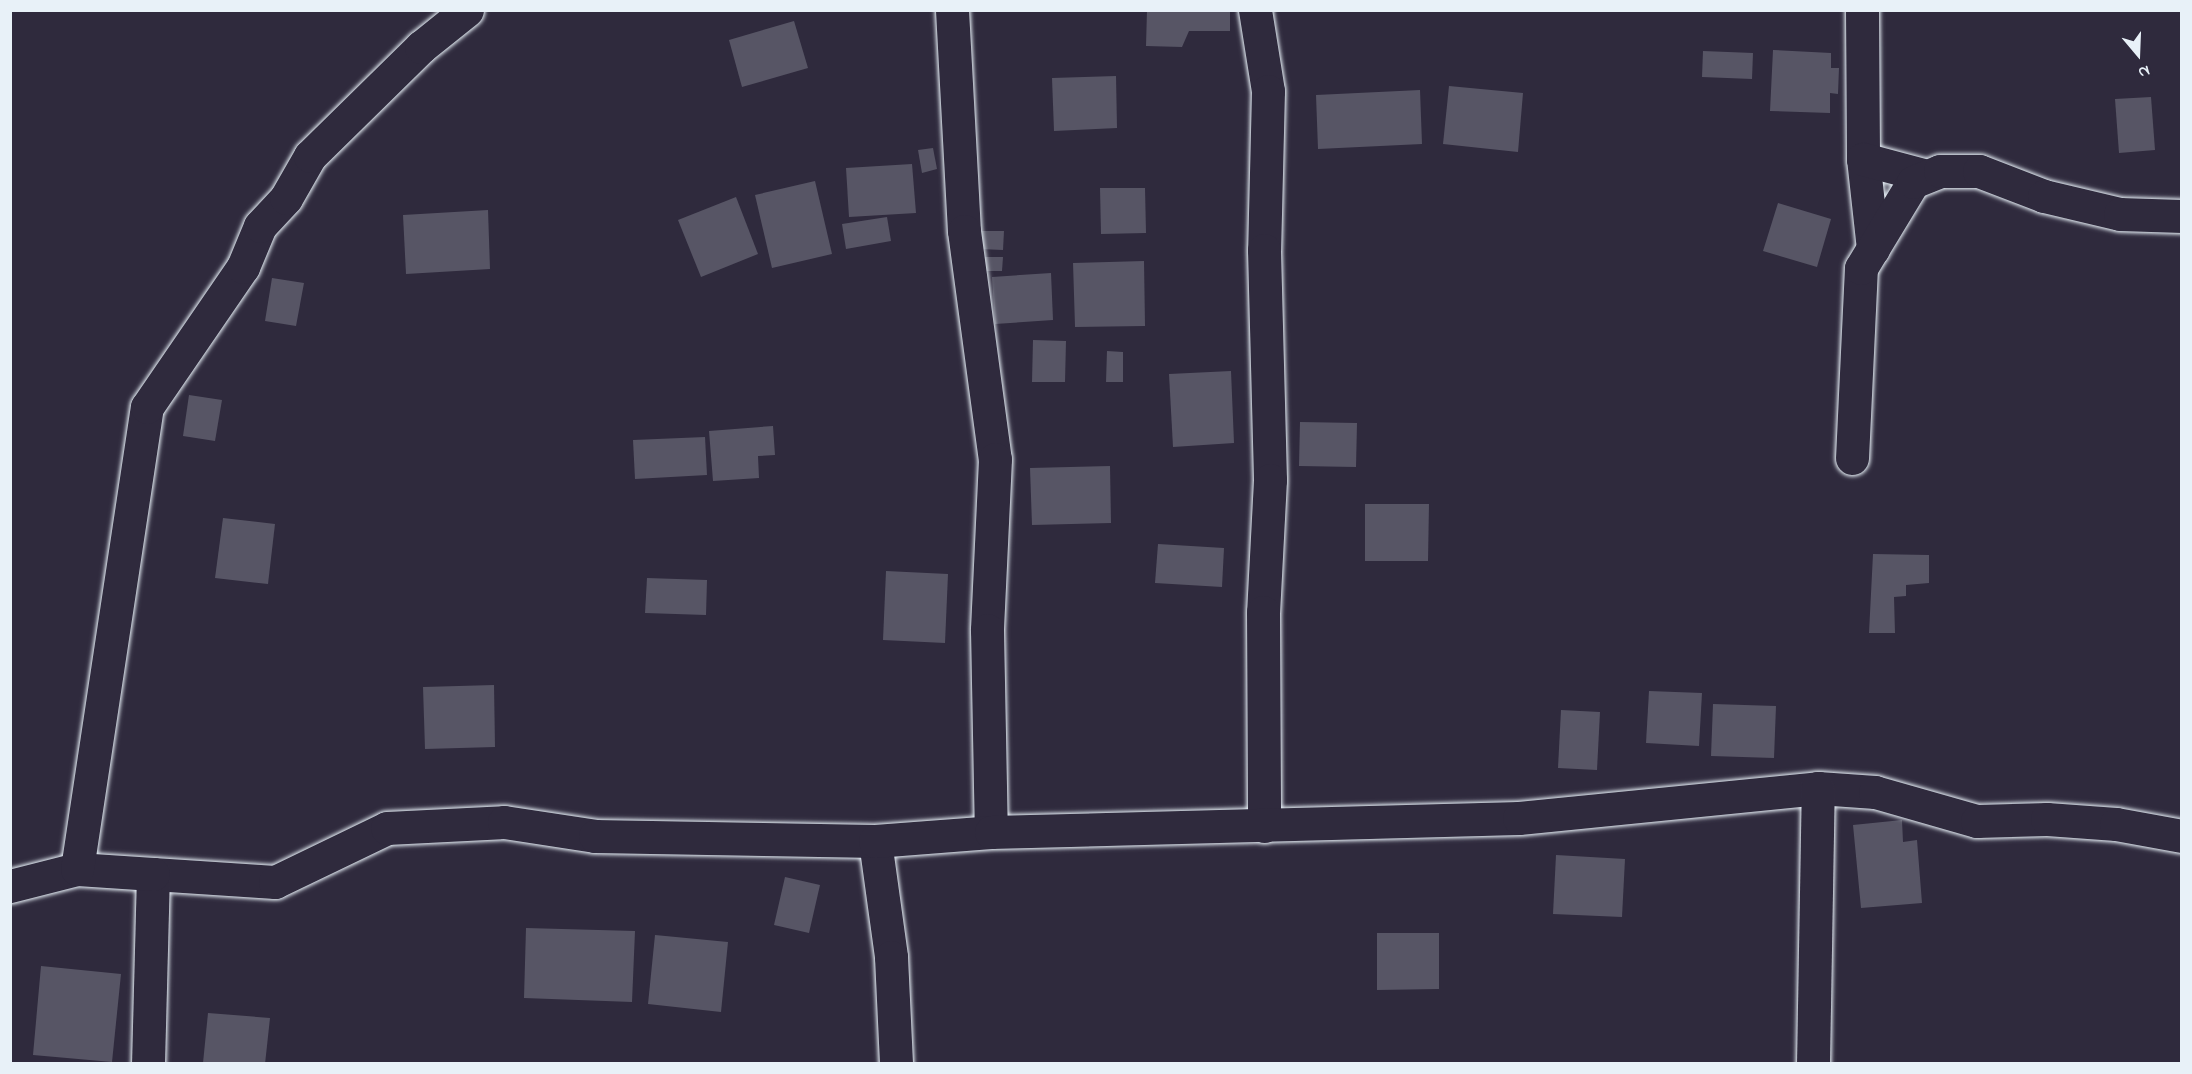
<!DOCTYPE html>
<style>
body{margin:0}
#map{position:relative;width:2192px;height:1074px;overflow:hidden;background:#2f2a3d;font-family:"Indie Flower",sans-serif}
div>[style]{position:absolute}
.building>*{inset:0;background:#575565}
.roads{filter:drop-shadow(0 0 2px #e8f1f8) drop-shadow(0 0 2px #e8f1f8)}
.street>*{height:33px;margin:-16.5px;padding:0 16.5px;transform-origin:16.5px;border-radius:16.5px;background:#2f2a3d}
span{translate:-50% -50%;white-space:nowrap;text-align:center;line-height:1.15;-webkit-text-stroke:4.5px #2f2a3d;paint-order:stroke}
.frame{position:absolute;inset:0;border:12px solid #e8f1f8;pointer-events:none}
.north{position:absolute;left:2108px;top:24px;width:60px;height:60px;-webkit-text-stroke:4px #2f2a3d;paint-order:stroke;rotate:161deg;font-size:16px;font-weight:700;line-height:24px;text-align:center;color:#e8f1f8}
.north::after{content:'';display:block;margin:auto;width:21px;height:27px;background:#e8f1f8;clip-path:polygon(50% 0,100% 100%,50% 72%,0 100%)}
</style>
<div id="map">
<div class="building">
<i style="clip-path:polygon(1147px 10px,1230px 10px,1230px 31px,1189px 31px,1182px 47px,1146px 46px)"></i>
<i style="clip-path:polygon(794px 21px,808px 68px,742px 87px,729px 40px)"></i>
<i style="clip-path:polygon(1773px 50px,1831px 53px,1831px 68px,1839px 68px,1838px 94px,1830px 93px,1830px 113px,1770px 111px)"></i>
<i style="clip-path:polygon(1703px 51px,1753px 53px,1752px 79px,1702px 77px)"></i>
<i style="clip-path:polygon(1116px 76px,1117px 128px,1054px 131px,1052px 78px)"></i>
<i style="clip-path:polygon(1449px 86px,1523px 93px,1518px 152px,1443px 144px)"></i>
<i style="clip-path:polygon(1420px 90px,1422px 144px,1318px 149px,1316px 95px)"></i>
<i style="clip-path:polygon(2151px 97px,2155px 150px,2119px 153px,2115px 99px)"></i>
<i style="clip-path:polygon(933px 148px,937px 169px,922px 173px,918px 150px)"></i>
<i style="clip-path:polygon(912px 164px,916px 213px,849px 217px,846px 168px)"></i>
<i style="clip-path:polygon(815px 181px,832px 254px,772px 268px,755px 195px)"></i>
<i style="clip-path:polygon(1100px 188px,1145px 188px,1146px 233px,1101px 234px)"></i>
<i style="clip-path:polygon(736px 197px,758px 254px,701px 277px,678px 220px)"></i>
<i style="clip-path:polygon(1778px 203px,1831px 219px,1817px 267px,1763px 251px)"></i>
<i style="clip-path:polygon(488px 210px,490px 269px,406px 274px,403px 215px)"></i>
<i style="clip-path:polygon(887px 217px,891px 241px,846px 249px,842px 224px)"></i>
<i style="clip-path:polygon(981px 231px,1004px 231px,1003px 250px,980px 249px)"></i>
<i style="clip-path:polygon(985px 257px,1003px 257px,1002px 271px,985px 271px)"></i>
<i style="clip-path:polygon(1144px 261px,1145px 326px,1075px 327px,1073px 263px)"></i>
<i style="clip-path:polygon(1051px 273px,1053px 320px,995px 324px,992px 277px)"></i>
<i style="clip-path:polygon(272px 278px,304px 283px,296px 326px,265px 321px)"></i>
<i style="clip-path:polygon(1033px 340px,1066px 341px,1065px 382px,1032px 382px)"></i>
<i style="clip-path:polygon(1107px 351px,1123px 352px,1123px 382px,1106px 382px)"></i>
<i style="clip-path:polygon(1231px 371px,1234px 443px,1173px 447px,1169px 374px)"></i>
<i style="clip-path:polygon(189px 395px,222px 400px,215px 441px,183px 436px)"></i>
<i style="clip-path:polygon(1300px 422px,1357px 423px,1356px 467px,1299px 466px)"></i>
<i style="clip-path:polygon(773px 426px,775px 455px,758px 456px,759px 478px,713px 481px,709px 431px)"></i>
<i style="clip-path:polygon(705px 437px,707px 475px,635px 479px,633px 440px)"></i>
<i style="clip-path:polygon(1110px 466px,1111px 523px,1032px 525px,1030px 468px)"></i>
<i style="clip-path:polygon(1365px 504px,1429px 504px,1428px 561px,1365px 561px)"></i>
<i style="clip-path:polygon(223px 518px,275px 524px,268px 584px,215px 578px)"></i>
<i style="clip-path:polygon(1158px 544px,1224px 548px,1222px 587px,1155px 583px)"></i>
<i style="clip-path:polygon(1873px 554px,1929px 555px,1929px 583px,1906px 585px,1906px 596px,1894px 597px,1895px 633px,1869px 633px)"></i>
<i style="clip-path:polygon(886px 571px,948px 574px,945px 643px,883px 640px)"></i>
<i style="clip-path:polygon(647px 578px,707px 580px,706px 615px,645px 613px)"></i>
<i style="clip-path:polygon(494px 685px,495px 747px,425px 749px,423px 687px)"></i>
<i style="clip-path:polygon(1649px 691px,1702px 693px,1699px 746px,1646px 743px)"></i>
<i style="clip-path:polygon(1713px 704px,1776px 706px,1774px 758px,1711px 756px)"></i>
<i style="clip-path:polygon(1561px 710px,1600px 712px,1597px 770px,1558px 768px)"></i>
<i style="clip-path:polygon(1902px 820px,1903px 842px,1917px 840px,1922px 903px,1861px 908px,1853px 825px)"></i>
<i style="clip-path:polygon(1556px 855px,1625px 859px,1622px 917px,1553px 914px)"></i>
<i style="clip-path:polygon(785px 877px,820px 885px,809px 933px,774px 925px)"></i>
<i style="clip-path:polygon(526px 928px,635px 931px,632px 1002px,524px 998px)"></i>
<i style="clip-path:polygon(1377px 933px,1439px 933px,1439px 989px,1377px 990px)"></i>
<i style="clip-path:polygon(655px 935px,728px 942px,721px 1012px,648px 1004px)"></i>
<i style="clip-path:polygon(41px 966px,121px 974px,112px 1062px,33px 1055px)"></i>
<i style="clip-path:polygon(208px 1013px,270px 1018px,265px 1064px,203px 1063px)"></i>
</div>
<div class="roads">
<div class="street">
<i style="left:952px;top:10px;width:221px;rotate:86.9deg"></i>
<i style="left:964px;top:231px;width:230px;rotate:82.3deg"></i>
<i style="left:995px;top:459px;width:171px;rotate:92.7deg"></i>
<i style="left:987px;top:630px;width:202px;rotate:88.9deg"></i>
<i style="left:1255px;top:10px;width:82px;rotate:80.9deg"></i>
<i style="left:1268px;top:91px;width:159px;rotate:91.4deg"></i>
<i style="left:1264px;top:250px;width:230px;rotate:88.5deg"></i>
<i style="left:1270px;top:480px;width:132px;rotate:93deg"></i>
<i style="left:1263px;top:612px;width:214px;rotate:89.7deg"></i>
<i style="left:1862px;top:10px;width:149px;rotate:89.6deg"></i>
<i style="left:1873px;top:249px;width:91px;rotate:-96.3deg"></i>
<i style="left:1863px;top:159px;width:66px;rotate:14.9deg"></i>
<i style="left:1852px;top:458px;width:190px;rotate:-87.3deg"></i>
<i style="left:1861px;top:268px;width:100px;rotate:-58.8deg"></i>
<i style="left:1913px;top:182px;width:29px;rotate:-22deg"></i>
<i style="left:1940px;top:171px;width:39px"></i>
<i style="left:1979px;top:171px;width:70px;rotate:21deg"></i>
<i style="left:2044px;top:196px;width:78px;rotate:13.3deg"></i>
<i style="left:2120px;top:214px;width:62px;rotate:1.8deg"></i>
<i style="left:875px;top:841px;width:117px;rotate:82.1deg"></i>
<i style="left:891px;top:957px;width:107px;rotate:87.3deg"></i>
<i style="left:153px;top:874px;width:122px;rotate:3.8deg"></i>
<i style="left:275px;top:882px;width:124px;rotate:-25.7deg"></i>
<i style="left:387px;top:828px;width:117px;rotate:-2.9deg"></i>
<i style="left:504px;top:822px;width:92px;rotate:8.7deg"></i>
<i style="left:595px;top:836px;width:280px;rotate:1deg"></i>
<i style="left:875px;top:841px;width:116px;rotate:-4.4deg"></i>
<i style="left:991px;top:832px;width:528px;rotate:-1.52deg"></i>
<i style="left:1519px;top:818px;width:301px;rotate:-5.7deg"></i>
<i style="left:1818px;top:788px;width:57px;rotate:4deg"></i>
<i style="left:1875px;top:792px;width:106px;rotate:15.9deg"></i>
<i style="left:1977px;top:821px;width:70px;rotate:-1.6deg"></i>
<i style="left:2047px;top:819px;width:69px;rotate:4.1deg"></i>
<i style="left:2116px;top:824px;width:67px;rotate:10.3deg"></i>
<i style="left:10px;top:886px;width:69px;rotate:-14.2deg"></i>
<i style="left:148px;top:1064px;width:190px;rotate:-88.5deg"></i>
<i style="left:153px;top:874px;width:76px;rotate:-176.2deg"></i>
<i style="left:77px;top:869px;width:467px;rotate:-81.4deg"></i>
<i style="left:147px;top:407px;width:170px;rotate:-55.6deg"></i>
<i style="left:243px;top:267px;width:44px;rotate:-67.5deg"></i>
<i style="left:260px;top:226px;width:38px;rotate:-47deg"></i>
<i style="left:286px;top:198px;width:48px;rotate:-60.3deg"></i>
<i style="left:310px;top:156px;width:156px;rotate:-44.5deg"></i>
<i style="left:421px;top:47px;width:59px;rotate:-38.8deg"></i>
<i style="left:1813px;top:1064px;width:276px;rotate:-89deg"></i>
</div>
</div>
<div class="frame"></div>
<div class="north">N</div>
</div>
